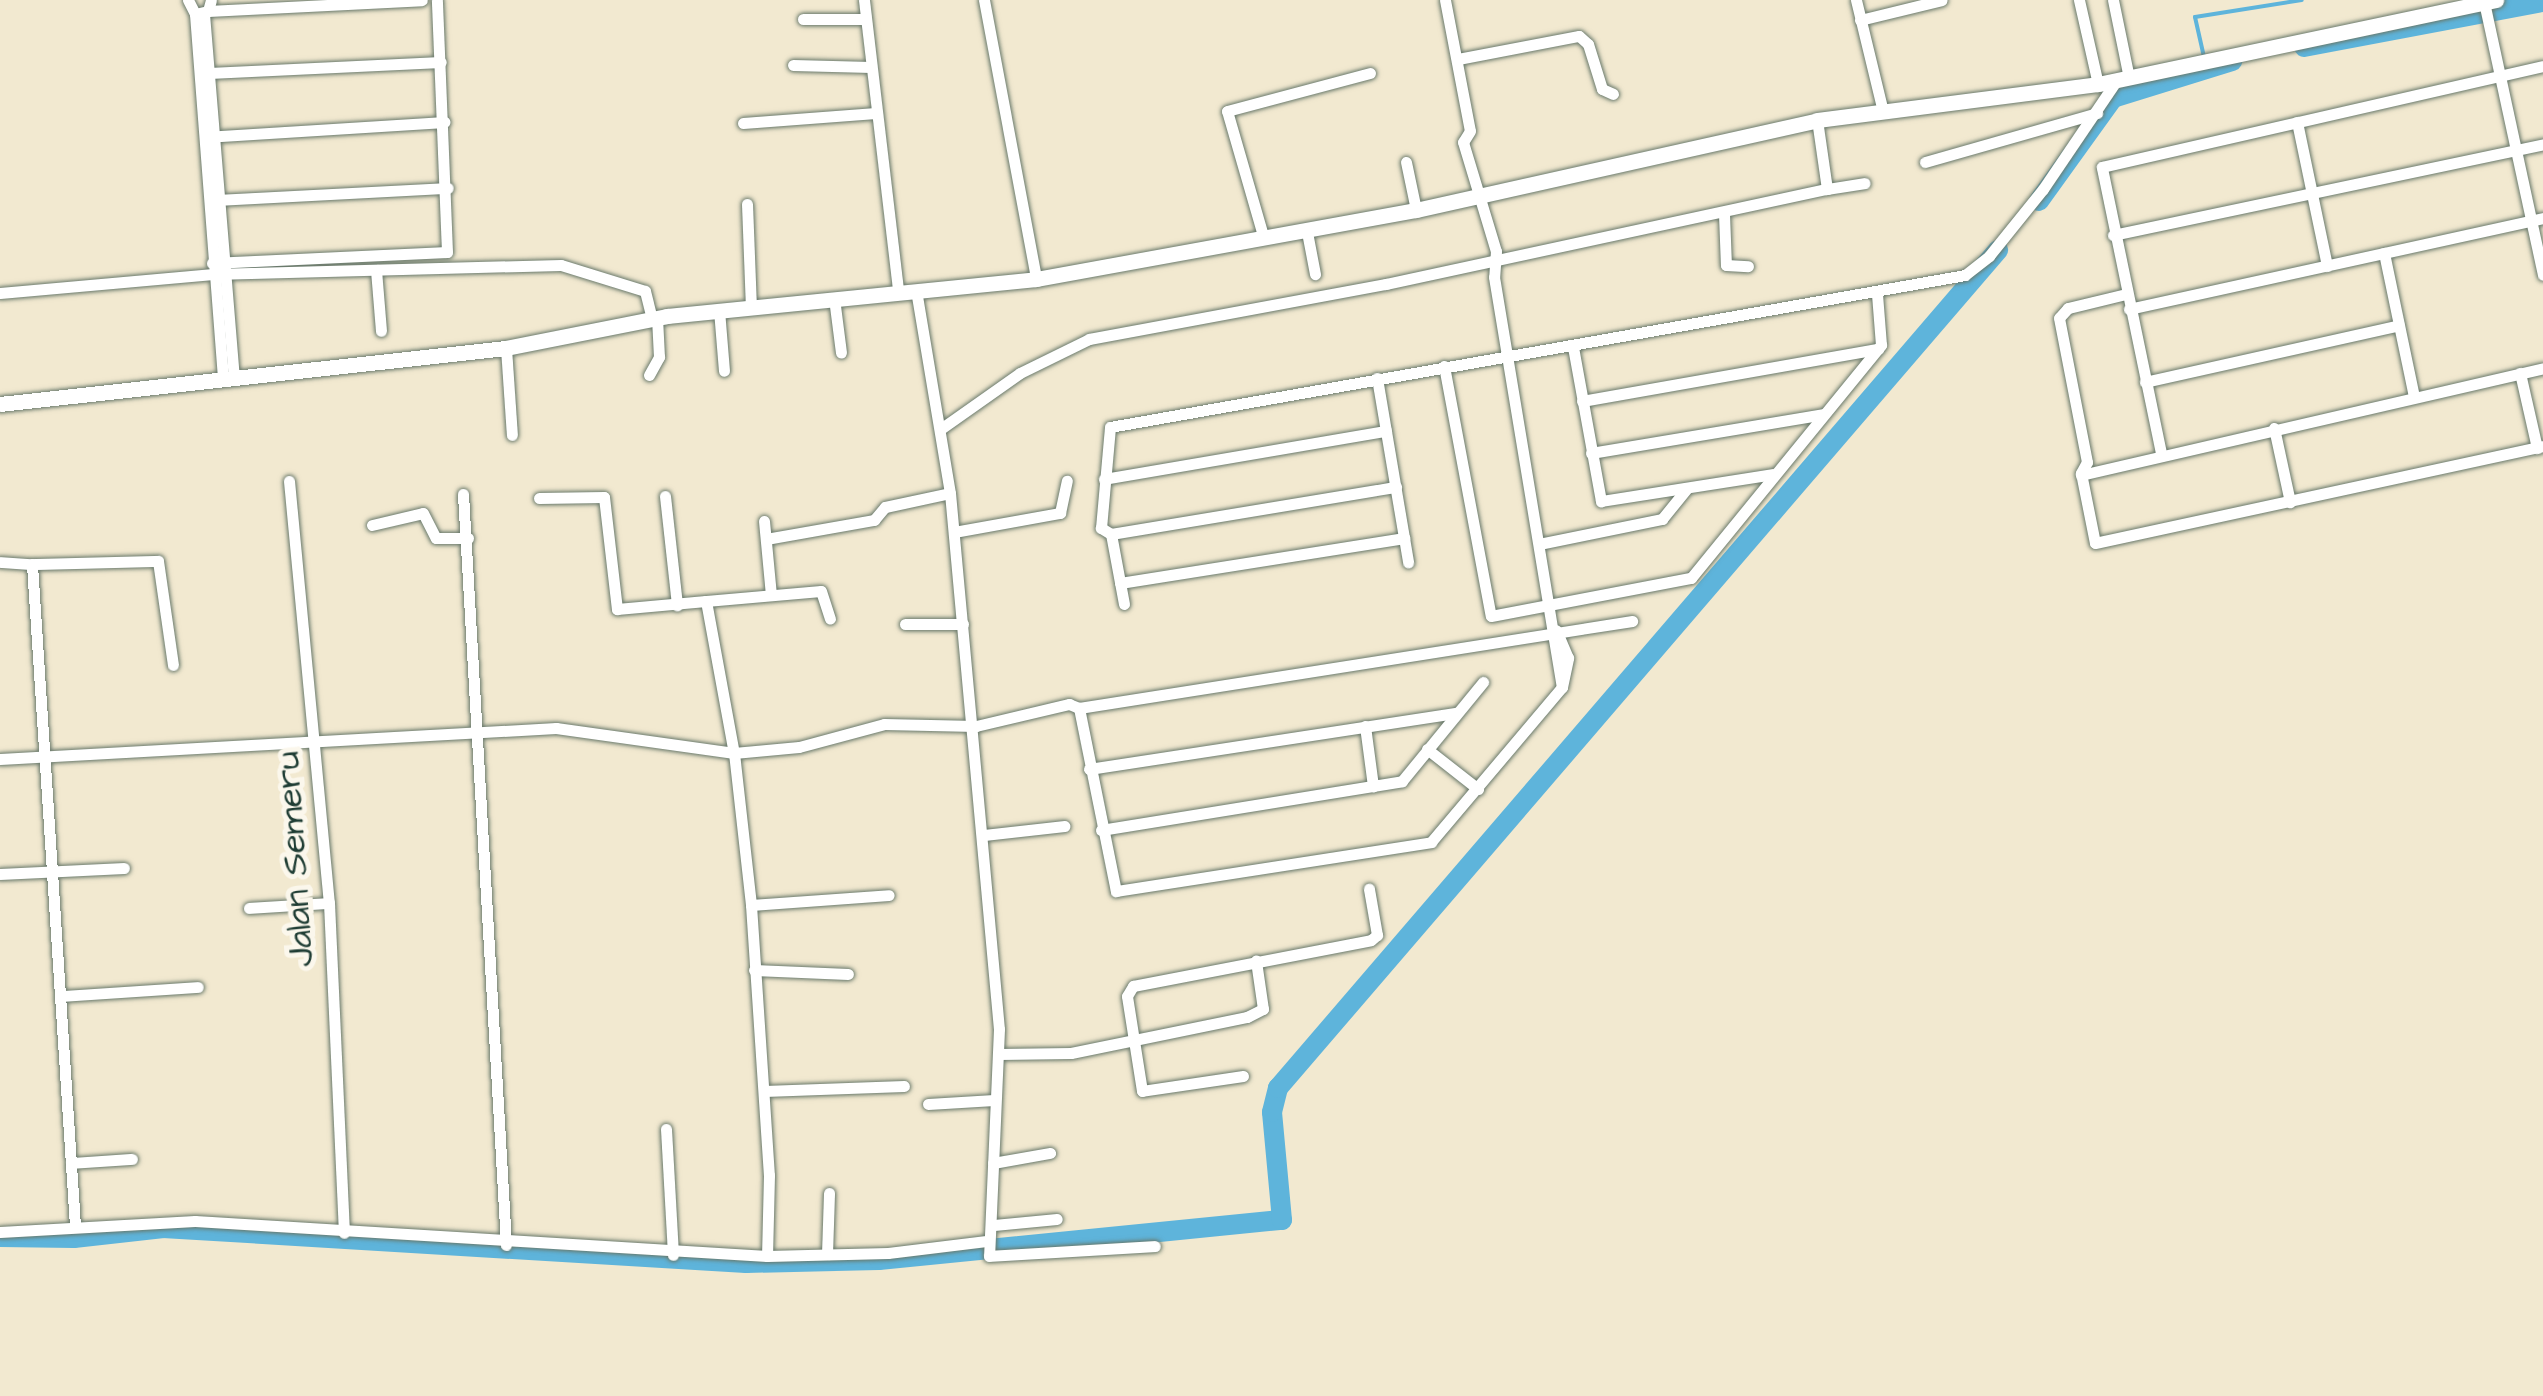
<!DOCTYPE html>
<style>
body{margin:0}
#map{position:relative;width:2543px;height:1396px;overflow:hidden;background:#f2e9d0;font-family:"Architects Daughter",sans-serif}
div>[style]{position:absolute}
.stream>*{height:4px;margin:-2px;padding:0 2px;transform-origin:2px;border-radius:2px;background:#5eb4db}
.river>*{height:20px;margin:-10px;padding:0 10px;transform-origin:10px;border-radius:10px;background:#5eb4db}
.roads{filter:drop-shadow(0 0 2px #69796b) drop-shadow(0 0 2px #69796b)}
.minor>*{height:11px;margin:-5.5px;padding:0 5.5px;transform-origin:5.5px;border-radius:5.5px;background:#fff}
.tertiary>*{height:15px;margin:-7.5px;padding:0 7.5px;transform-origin:7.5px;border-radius:7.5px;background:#fff}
span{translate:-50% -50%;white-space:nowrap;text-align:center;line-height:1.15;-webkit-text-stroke:10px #fbf7ec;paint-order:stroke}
.street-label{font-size:35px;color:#1f3d34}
</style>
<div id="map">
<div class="stream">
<i style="left:2204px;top:57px;width:41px;rotate:-102.7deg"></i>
<i style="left:2195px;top:17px;width:108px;rotate:-9deg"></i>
</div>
<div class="river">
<i style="left:2304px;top:47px;width:243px;rotate:-10.7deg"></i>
<i style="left:2039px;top:201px;width:127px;rotate:-54.3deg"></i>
<i style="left:2113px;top:98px;width:125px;rotate:-17.3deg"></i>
<i style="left:0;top:1237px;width:74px;rotate:0.8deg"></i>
<i style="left:74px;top:1238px;width:90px;rotate:-6.4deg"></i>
<i style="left:163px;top:1228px;width:584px;rotate:3.44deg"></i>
<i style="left:746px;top:1263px;width:133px;rotate:-1.3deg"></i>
<i style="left:879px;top:1260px;width:405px;rotate:-5.7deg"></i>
<i style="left:1282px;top:1220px;width:108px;rotate:-95.3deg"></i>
<i style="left:1272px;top:1112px;width:25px;rotate:-76deg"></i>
<i style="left:1278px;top:1088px;width:1105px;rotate:-49.33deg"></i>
</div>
<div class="roads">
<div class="minor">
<i style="left:188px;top:0;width:16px;rotate:63deg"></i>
<i style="left:195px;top:14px;width:13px;rotate:-13deg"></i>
<i style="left:208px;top:11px;width:11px;rotate:-75deg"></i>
<i style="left:864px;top:0;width:293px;rotate:83.3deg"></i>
<i style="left:984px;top:0;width:284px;rotate:79.4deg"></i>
<i style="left:1445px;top:0;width:133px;rotate:79.2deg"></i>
<i style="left:1470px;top:131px;width:13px;rotate:122deg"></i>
<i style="left:1463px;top:142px;width:114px;rotate:73.2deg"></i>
<i style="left:1496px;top:251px;width:26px;rotate:94deg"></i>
<i style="left:1494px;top:277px;width:416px;rotate:80.6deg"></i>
<i style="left:1856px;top:0;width:115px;rotate:76.4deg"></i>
<i style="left:2079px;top:0;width:86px;rotate:77.3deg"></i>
<i style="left:2113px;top:0;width:80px;rotate:78.4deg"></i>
<i style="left:2484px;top:2px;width:279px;rotate:77.8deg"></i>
<i style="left:208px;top:11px;width:214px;rotate:-2.9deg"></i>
<i style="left:195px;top:14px;width:364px;rotate:85.6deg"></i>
<i style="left:204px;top:14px;width:363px;rotate:85.3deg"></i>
<i style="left:803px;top:19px;width:62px"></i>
<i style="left:1860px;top:20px;width:84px;rotate:-13.7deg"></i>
<i style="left:1458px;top:59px;width:123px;rotate:-10.8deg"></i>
<i style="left:1579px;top:36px;width:12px;rotate:42deg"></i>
<i style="left:1588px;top:44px;width:47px;rotate:72.7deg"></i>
<i style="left:1602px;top:89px;width:12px;rotate:24deg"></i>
<i style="left:793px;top:65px;width:78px;rotate:1.5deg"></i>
<i style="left:209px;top:73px;width:232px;rotate:-2.7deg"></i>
<i style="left:2297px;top:122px;width:147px;rotate:78.2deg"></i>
<i style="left:743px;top:123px;width:133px;rotate:-4.3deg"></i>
<i style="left:205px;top:137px;width:240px;rotate:-3.6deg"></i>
<i style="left:1406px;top:162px;width:49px;rotate:78.2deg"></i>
<i style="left:1925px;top:162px;width:179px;rotate:-15.9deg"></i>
<i style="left:1827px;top:189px;width:38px;rotate:-9deg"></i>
<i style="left:217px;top:200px;width:231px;rotate:-3deg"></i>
<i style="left:747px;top:204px;width:102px;rotate:87.8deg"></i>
<i style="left:1724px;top:214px;width:51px;rotate:87.8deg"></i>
<i style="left:1726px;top:265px;width:22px;rotate:3deg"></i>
<i style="left:1307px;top:232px;width:43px;rotate:79.2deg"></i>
<i style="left:2113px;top:235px;width:440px;rotate:-11.9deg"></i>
<i style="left:1264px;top:239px;width:133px;rotate:-106.1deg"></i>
<i style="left:1227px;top:111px;width:148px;rotate:-14.9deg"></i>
<i style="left:2384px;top:253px;width:147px;rotate:78.2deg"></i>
<i style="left:212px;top:263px;width:235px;rotate:-2.7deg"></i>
<i style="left:447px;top:252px;width:252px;rotate:-92.3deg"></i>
<i style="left:376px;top:270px;width:61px;rotate:85.3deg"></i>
<i style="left:916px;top:290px;width:206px;rotate:80.5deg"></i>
<i style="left:950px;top:493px;width:538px;rotate:84.78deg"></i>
<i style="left:999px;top:1029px;width:227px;rotate:92.5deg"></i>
<i style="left:989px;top:1256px;width:166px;rotate:-3.4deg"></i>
<i style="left:0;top:293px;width:214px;rotate:-5.1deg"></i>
<i style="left:213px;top:274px;width:348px;rotate:-1.5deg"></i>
<i style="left:561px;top:265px;width:88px;rotate:17.2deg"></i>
<i style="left:645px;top:291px;width:29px;rotate:76deg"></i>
<i style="left:2126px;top:294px;width:60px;rotate:166.4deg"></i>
<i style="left:2068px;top:308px;width:13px;rotate:132deg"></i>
<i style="left:2059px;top:318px;width:147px;rotate:79deg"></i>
<i style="left:2087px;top:462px;width:13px;rotate:119deg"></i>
<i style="left:2081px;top:473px;width:71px;rotate:78.7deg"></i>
<i style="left:2095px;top:543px;width:458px;rotate:-12.2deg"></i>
<i style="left:834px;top:298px;width:55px;rotate:82.7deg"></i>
<i style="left:2129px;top:309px;width:424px;rotate:-12.4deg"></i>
<i style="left:719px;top:310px;width:61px;rotate:85.3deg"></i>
<i style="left:1573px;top:347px;width:157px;rotate:79.7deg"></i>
<i style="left:1601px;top:501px;width:174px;rotate:-8.9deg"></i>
<i style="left:506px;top:348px;width:87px;rotate:86.1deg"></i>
<i style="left:1444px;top:366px;width:254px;rotate:79.4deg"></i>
<i style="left:1491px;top:616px;width:204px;rotate:-10.8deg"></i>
<i style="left:1691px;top:578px;width:301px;rotate:-50.8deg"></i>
<i style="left:1881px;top:345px;width:51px;rotate:-94.5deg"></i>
<i style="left:2520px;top:373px;width:77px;rotate:77.2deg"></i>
<i style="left:649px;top:375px;width:21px;rotate:-61deg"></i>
<i style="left:659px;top:357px;width:40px;rotate:-92.9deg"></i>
<i style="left:1377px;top:378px;width:187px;rotate:80.4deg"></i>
<i style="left:2145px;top:382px;width:260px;rotate:-12.6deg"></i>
<i style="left:1582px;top:401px;width:301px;rotate:-10deg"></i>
<i style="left:942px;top:428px;width:95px;rotate:-35.2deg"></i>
<i style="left:1020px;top:373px;width:77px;rotate:-26.2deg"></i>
<i style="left:1089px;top:339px;width:302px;rotate:-10.5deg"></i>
<i style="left:1386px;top:284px;width:451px;rotate:-12.2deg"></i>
<i style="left:1827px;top:189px;width:70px;rotate:-98.2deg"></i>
<i style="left:2274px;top:428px;width:76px;rotate:77.8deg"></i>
<i style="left:1591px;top:453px;width:235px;rotate:-9.5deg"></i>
<i style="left:2161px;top:453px;width:292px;rotate:-101.7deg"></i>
<i style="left:2102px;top:167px;width:452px;rotate:-12.9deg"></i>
<i style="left:2081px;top:475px;width:474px;rotate:-13deg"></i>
<i style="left:1104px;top:479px;width:286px;rotate:-9.7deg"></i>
<i style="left:289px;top:481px;width:424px;rotate:84.6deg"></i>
<i style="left:329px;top:903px;width:330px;rotate:87.4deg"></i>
<i style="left:463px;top:494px;width:752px;rotate:86.72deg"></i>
<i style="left:665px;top:496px;width:110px;rotate:83.7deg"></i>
<i style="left:539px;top:498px;width:65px;rotate:-0.9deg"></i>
<i style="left:604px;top:497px;width:113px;rotate:83.4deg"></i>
<i style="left:617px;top:609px;width:89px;rotate:-5.1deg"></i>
<i style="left:706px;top:601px;width:155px;rotate:79.6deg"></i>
<i style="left:734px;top:753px;width:153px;rotate:83.6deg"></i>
<i style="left:751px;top:905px;width:271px;rotate:86.2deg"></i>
<i style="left:769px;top:1175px;width:81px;rotate:91.4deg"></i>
<i style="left:764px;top:521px;width:74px;rotate:84.6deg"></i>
<i style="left:372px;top:525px;width:52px;rotate:-13.2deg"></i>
<i style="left:423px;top:513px;width:28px;rotate:63deg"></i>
<i style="left:436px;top:538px;width:32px"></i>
<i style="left:954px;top:532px;width:108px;rotate:-10.2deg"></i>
<i style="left:1060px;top:513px;width:33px;rotate:-78deg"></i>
<i style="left:1111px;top:534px;width:289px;rotate:-9.4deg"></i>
<i style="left:766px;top:539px;width:110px;rotate:-10deg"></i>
<i style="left:874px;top:520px;width:17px;rotate:-50deg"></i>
<i style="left:885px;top:507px;width:66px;rotate:-12.2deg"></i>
<i style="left:1539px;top:544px;width:126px;rotate:-11.5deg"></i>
<i style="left:1662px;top:519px;width:40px;rotate:-51deg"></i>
<i style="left:0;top:562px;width:32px;rotate:4deg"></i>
<i style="left:1120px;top:583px;width:288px;rotate:-9deg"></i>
<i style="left:706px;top:601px;width:115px;rotate:-5deg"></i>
<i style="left:821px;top:591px;width:29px;rotate:72deg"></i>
<i style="left:1124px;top:604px;width:71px;rotate:-100.5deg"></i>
<i style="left:1111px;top:534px;width:12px;rotate:-149deg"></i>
<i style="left:1101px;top:528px;width:101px;rotate:-84.9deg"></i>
<i style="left:1110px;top:427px;width:868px;rotate:-10.08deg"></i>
<i style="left:1965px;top:275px;width:31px;rotate:-38deg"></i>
<i style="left:1989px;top:256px;width:86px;rotate:-51.1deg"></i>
<i style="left:2043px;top:189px;width:130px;rotate:-55.9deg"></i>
<i style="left:905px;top:624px;width:58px"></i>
<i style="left:1079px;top:708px;width:187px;rotate:78.6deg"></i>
<i style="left:1116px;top:891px;width:319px;rotate:-8.8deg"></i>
<i style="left:1431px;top:842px;width:203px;rotate:-49.8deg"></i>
<i style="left:1562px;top:687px;width:30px;rotate:-78deg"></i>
<i style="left:1568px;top:658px;width:30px;rotate:-113deg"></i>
<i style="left:1365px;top:726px;width:61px;rotate:82.4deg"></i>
<i style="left:1427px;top:749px;width:65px;rotate:38.1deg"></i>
<i style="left:0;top:759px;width:557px;rotate:-3.19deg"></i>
<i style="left:556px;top:728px;width:180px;rotate:8deg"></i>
<i style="left:734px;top:753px;width:65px;rotate:-5.3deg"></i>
<i style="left:799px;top:747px;width:88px;rotate:-15.1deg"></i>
<i style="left:884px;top:724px;width:92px;rotate:1.2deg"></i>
<i style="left:976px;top:726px;width:96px;rotate:-13.3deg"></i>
<i style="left:1069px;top:704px;width:11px;rotate:22deg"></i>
<i style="left:1079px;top:708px;width:560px;rotate:-8.94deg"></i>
<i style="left:1089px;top:769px;width:372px;rotate:-8.7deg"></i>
<i style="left:1101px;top:830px;width:305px;rotate:-9.2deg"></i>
<i style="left:1402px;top:781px;width:128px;rotate:-50.7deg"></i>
<i style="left:984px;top:835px;width:81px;rotate:-6.4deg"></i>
<i style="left:0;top:874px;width:124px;rotate:-2.8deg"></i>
<i style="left:751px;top:905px;width:138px;rotate:-4.1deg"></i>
<i style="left:249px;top:908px;width:80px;rotate:-3.6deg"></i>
<i style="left:754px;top:970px;width:94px;rotate:2.4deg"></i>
<i style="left:62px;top:996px;width:136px;rotate:-3.8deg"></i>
<i style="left:999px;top:1054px;width:72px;rotate:-0.8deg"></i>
<i style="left:1071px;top:1053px;width:180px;rotate:-11.6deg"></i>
<i style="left:1247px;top:1017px;width:18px;rotate:-27deg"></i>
<i style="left:1263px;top:1009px;width:49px;rotate:-98.3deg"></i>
<i style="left:1243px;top:1076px;width:102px;rotate:171.6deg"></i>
<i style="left:1142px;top:1091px;width:96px;rotate:-99deg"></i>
<i style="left:1127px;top:996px;width:12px;rotate:-59deg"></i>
<i style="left:1133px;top:986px;width:242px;rotate:-10.9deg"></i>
<i style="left:1371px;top:940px;width:8px;rotate:-40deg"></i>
<i style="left:1377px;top:935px;width:47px;rotate:-99.9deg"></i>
<i style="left:764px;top:1091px;width:140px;rotate:-2deg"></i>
<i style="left:928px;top:1104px;width:66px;rotate:-3.5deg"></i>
<i style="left:666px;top:1129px;width:126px;rotate:86.8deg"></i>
<i style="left:71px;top:1163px;width:61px;rotate:-3.8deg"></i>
<i style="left:993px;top:1163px;width:58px;rotate:-10deg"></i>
<i style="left:994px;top:1225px;width:63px;rotate:-5.4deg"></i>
<i style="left:75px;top:1226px;width:663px;rotate:-93.72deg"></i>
<i style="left:32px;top:564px;width:126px;rotate:-1.4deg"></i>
<i style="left:158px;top:561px;width:105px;rotate:81.8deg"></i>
<i style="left:0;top:1232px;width:195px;rotate:-3.2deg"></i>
<i style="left:195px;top:1221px;width:573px;rotate:3.5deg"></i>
<i style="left:767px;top:1256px;width:121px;rotate:-1.4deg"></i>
<i style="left:888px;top:1253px;width:99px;rotate:-7deg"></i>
<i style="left:827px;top:1254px;width:61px;rotate:-88.1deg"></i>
</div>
<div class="tertiary">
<i style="left:0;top:404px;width:509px;rotate:-6.32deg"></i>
<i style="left:506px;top:348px;width:164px;rotate:-11.2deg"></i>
<i style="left:667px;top:316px;width:371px;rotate:-5.7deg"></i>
<i style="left:1036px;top:279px;width:386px;rotate:-10.3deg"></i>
<i style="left:1416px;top:210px;width:411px;rotate:-12.6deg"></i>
<i style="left:1817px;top:120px;width:283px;rotate:-7.3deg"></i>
<i style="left:2098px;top:84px;width:407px;rotate:-11.9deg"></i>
</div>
</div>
<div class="street-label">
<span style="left:295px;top:859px;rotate:-94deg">Jalan Semeru</span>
</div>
</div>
